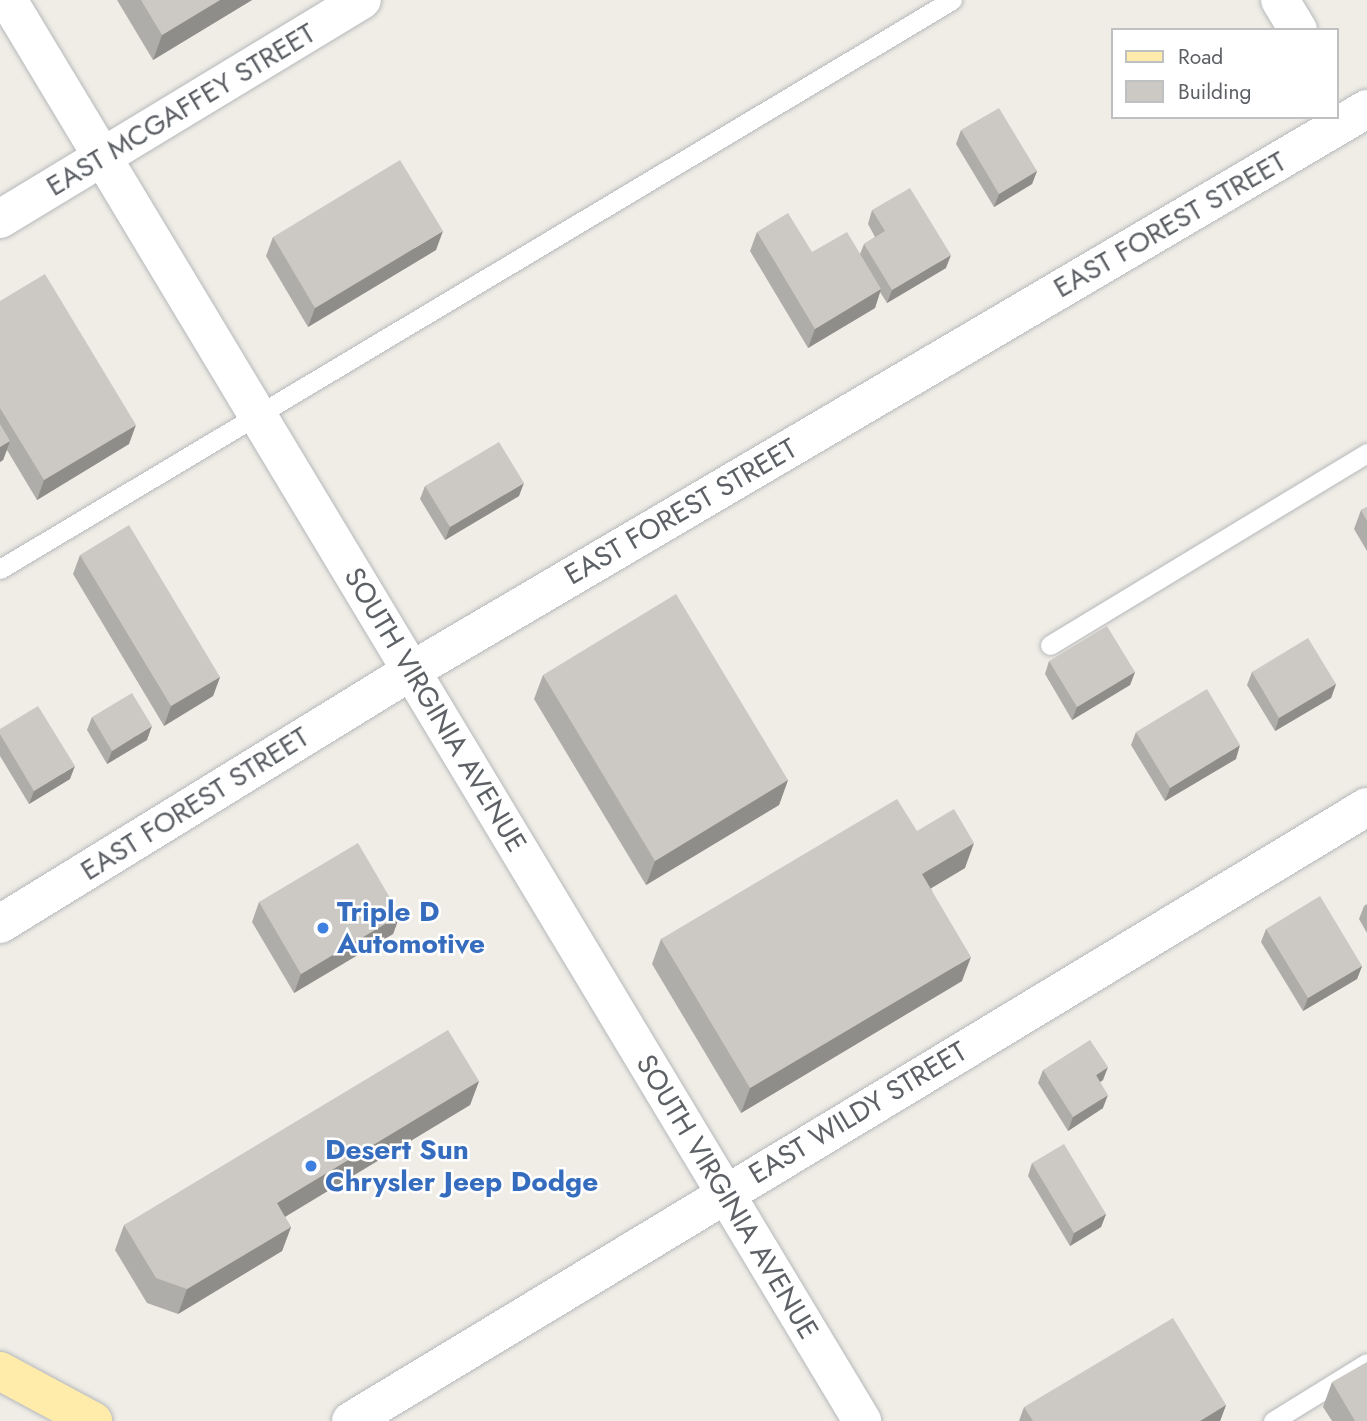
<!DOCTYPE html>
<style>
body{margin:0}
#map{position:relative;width:1367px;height:1421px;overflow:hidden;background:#efede5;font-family:Jost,sans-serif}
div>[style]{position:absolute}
.roads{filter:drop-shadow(0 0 2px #b6b8bc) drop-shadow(0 0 2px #b6b8bc)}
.lane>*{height:19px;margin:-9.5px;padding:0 9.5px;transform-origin:9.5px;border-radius:9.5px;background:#fff}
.street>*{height:38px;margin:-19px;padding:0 19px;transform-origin:19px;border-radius:19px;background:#fff}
.secondary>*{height:38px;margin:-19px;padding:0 19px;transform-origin:19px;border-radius:19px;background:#fff}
.primary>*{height:38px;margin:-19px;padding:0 19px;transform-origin:19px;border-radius:19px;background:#ffecab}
.wall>*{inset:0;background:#afada9}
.shaded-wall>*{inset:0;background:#8f8d89}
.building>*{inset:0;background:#ccc9c4}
.dots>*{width:19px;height:19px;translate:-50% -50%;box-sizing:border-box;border:4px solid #fff;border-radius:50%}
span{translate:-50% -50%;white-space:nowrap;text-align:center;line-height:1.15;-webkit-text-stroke:5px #fff;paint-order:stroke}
.street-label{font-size:28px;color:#5d6166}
.shop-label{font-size:28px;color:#366cbe;font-weight:700}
.left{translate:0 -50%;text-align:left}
.legend{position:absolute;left:1111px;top:28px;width:228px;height:91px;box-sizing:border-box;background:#fff;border:2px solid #bec0c2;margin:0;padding:9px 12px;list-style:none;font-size:21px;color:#5d6166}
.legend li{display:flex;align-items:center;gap:14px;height:35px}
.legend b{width:35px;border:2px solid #bec0c2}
</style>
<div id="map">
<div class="roads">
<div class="lane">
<i style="left:0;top:569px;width:1109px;rotate:-30.87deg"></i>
<i style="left:1050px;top:645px;width:371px;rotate:-31.2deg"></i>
<i style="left:1273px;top:1421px;width:110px;rotate:-31.7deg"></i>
</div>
<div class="street">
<i style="left:1280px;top:0;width:35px;rotate:59deg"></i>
<i style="left:0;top:924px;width:483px;rotate:-31.6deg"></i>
<i style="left:411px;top:671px;width:1109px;rotate:-30.45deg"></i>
<i style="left:351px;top:1421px;width:1187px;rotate:-31.15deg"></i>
</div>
<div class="secondary">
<i style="left:8px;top:0;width:1658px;rotate:58.99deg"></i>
<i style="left:0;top:219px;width:423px;rotate:-31.2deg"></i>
</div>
<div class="primary">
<i style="left:0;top:1371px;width:106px;rotate:28.3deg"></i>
</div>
</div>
<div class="wall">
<i style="clip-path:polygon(117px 0,252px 0,153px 60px)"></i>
<i style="clip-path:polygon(961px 130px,1037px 171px,1032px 184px,994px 207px,956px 144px)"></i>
<i style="clip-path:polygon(872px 210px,946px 268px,887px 303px,880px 292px,875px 308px,808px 348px,750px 251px,757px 232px,812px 252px,860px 254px,864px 244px,875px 237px,868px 224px)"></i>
<i style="clip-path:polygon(273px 237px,436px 250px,308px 327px,266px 256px)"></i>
<i style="clip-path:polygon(0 301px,129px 444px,37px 500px,7px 450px,3px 460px,0 462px)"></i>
<i style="clip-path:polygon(425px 486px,519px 496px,445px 540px,420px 499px)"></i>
<i style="clip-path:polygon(1367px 507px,1367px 551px,1354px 529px,1361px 510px)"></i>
<i style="clip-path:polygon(80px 555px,220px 677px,213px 696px,164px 726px,73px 574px)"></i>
<i style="clip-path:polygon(1049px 661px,1135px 672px,1130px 685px,1072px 720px,1045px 674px)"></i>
<i style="clip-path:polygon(1252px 672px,1336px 684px,1331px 698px,1275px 731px,1247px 685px)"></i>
<i style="clip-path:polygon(543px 675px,788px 780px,779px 805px,646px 885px,534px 699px)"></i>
<i style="clip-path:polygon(92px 717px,147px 740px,107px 764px,87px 730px)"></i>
<i style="clip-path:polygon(0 729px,70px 779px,29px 804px,0 756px)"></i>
<i style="clip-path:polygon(1136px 732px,1236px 759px,1165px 801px,1131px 745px)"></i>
<i style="clip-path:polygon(917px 831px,965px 868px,931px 888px,962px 981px,741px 1113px,652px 964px,661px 939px)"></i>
<i style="clip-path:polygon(259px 902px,400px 915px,393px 934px,294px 993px,252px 922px)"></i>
<i style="clip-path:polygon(1367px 904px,1367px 933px,1359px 919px,1364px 906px)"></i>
<i style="clip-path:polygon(1266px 929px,1362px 966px,1357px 979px,1303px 1011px,1261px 942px)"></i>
<i style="clip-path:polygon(1043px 1070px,1103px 1080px,1100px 1082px,1103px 1108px,1068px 1131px,1038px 1083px)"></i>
<i style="clip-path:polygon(479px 1081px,470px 1105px,285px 1217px,291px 1227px,282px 1251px,178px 1314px,147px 1303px,115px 1250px,124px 1225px)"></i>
<i style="clip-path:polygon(1032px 1163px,1106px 1214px,1101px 1227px,1070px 1246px,1028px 1176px)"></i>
<i style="clip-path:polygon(1332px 1382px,1367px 1421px,1332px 1421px,1323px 1407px)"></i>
<i style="clip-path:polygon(1226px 1405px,1220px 1421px,1019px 1421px,1024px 1407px)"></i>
</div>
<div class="shaded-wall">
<i style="clip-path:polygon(220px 0,252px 0,153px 60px,162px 35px)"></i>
<i style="clip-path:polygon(1037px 171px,1032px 184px,994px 207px,999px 194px)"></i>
<i style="clip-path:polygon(443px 231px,436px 250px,308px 327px,315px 308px)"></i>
<i style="clip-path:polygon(951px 255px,946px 268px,887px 303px,892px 290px)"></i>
<i style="clip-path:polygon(881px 289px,875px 308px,808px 348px,815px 329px)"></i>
<i style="clip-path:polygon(136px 425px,129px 444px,37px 500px,44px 480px)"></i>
<i style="clip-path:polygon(10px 441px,3px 460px,0 462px,0 447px)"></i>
<i style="clip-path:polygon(524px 483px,519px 496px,445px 540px,450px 527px)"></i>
<i style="clip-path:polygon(1135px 672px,1130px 685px,1072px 720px,1077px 707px)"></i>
<i style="clip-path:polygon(220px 677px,213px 696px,164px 726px,171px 706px)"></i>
<i style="clip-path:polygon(1336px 684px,1331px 698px,1275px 731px,1279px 718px)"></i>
<i style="clip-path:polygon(152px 726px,147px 740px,107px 764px,112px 751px)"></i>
<i style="clip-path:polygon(1240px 745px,1236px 759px,1165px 801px,1170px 788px)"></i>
<i style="clip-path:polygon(75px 766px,70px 779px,29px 804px,34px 791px)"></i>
<i style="clip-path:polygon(788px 780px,779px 805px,646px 885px,655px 861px)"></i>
<i style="clip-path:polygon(974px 843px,965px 868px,913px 899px,922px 874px)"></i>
<i style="clip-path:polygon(400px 915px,393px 934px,294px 993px,301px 974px)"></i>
<i style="clip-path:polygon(971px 957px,962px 981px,741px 1113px,750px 1088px)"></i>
<i style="clip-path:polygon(1362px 966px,1357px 979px,1303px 1011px,1308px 998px)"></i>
<i style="clip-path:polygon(1108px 1067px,1103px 1080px,1091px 1088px,1096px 1075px)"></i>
<i style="clip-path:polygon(479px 1081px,470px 1105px,268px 1227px,277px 1203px)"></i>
<i style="clip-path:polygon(1108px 1095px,1103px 1108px,1068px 1131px,1073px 1117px)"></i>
<i style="clip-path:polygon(1106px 1214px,1101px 1227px,1070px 1246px,1074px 1233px)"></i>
<i style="clip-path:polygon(291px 1227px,282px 1251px,178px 1314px,187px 1289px)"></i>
<i style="clip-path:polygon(1226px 1405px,1220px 1421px,1200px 1421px)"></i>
</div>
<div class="building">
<i style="clip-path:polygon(141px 0,220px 0,162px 35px)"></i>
<i style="clip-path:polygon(999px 108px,1037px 171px,999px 194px,961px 130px)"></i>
<i style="clip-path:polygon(400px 160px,443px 231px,315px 308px,273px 237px)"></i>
<i style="clip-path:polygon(910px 188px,951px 255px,892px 290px,864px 244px,885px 231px,872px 210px)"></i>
<i style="clip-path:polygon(788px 213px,812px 252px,847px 232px,881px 289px,815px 329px,757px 232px)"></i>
<i style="clip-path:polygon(45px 274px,136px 425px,44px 480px,0 408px,0 301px)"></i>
<i style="clip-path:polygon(0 424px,10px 441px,0 447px)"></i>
<i style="clip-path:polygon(499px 442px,524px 483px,450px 527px,425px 486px)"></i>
<i style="clip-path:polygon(1367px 507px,1367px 521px,1361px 510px)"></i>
<i style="clip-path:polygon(129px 525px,220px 677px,171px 706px,80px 555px)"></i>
<i style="clip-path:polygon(676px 594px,788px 780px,655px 861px,543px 675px)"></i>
<i style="clip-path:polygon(1107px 626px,1135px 672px,1077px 707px,1049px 661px)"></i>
<i style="clip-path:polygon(1308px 638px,1336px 684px,1279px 718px,1252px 672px)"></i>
<i style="clip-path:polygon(1207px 689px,1240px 745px,1170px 788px,1136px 732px)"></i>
<i style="clip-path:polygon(132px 693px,152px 726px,112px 751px,92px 717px)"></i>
<i style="clip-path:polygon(38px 706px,75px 766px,34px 791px,0 734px,0 729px)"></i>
<i style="clip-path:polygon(897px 799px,917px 831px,954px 809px,974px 843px,922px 874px,971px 957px,750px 1088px,661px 939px)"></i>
<i style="clip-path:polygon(358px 843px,400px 915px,301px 974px,259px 902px)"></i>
<i style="clip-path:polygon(1320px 896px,1362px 966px,1308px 998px,1266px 929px)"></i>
<i style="clip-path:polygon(448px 1030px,479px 1081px,277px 1203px,291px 1227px,187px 1289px,156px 1278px,124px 1225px)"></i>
<i style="clip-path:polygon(1090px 1040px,1108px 1067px,1096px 1075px,1108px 1095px,1073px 1117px,1043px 1070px)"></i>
<i style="clip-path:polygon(1064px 1144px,1106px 1214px,1074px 1233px,1032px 1163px)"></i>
<i style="clip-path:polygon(1173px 1318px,1226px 1405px,1200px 1421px,1033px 1421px,1024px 1407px)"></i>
<i style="clip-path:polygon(1367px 1362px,1367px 1421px,1355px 1421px,1332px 1382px)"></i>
</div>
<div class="dots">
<i style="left:323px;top:928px;background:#3f7fe0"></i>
<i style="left:311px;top:1166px;background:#3f7fe0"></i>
</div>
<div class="street-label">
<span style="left:181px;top:110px;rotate:-31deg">EAST MCGAFFEY STREET</span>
<span style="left:1170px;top:225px;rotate:-30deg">EAST FOREST STREET</span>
<span style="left:681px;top:512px;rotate:-30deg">EAST FOREST STREET</span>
<span style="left:435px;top:710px;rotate:59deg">SOUTH VIRGINIA AVENUE</span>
<span style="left:195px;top:804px;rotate:-32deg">EAST FOREST STREET</span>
<span style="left:858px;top:1113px;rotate:-31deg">EAST WILDY STREET</span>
<span style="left:727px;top:1197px;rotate:59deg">SOUTH VIRGINIA AVENUE</span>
</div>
<div class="shop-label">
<span class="left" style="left:337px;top:928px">Triple D<br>Automotive</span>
<span class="left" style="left:325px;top:1166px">Desert Sun<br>Chrysler Jeep Dodge</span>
</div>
<ul class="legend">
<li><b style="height:9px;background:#ffecab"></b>Road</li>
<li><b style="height:19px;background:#ccc9c4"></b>Building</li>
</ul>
</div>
